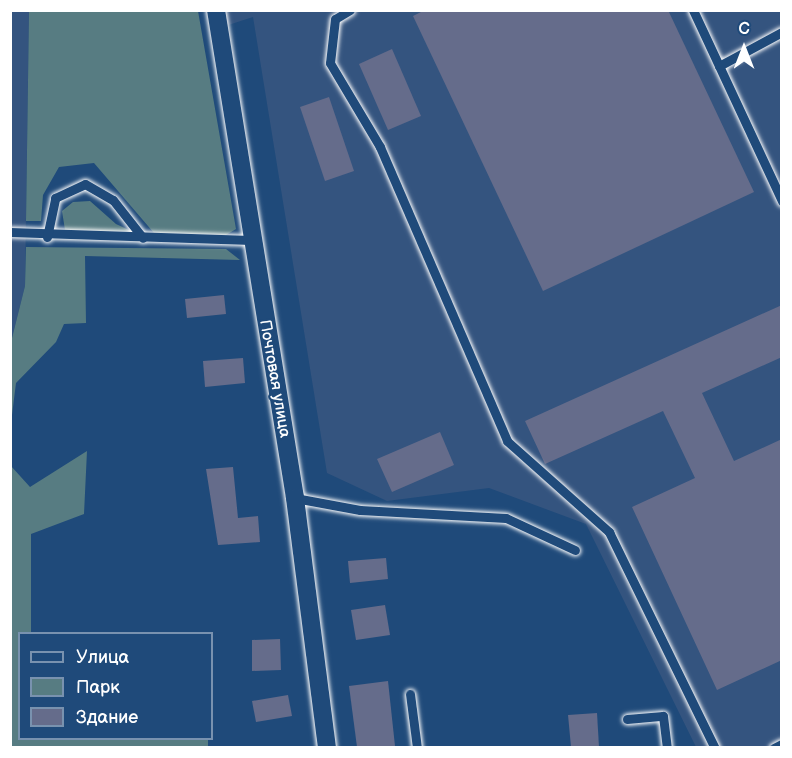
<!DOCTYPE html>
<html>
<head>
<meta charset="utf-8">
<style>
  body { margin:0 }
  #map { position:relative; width:792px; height:758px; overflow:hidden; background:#1f4a7a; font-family:"Balsamiq Sans",sans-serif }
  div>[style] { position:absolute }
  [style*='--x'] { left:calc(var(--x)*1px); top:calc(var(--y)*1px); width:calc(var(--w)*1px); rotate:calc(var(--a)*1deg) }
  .built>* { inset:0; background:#34547f }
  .green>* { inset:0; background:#577c82 }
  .building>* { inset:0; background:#656c8b }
  .roads { filter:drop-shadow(0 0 2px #fff) drop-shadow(0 0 2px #fff) }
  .lane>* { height:9px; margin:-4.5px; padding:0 4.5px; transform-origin:4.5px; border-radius:4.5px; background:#1f4a7a }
  .street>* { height:18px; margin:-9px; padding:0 9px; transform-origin:9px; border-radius:9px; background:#1f4a7a }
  span { translate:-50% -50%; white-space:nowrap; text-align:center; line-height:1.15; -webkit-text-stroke:4.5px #1f4a7a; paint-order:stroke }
  .street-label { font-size:16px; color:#fff }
  .frame { position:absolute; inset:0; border:12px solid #fff; pointer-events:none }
  .legend { position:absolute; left:18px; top:632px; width:195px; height:108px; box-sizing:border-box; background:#1f4a7a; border:2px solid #7992af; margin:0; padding:8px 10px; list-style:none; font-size:18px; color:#fff }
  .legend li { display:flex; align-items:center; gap:12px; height:30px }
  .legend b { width:30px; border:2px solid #7992af }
  .north { position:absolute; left:714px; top:18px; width:60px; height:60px; -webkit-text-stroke:4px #1f4a7a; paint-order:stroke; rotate:0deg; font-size:16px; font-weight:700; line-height:24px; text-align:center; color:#fff }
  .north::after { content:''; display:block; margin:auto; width:21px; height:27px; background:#fff; clip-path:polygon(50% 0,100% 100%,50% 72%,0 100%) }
</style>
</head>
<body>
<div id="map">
  <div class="built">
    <div style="clip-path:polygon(11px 11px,29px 11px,25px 286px,11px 342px)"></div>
    <div style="clip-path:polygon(216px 11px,781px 11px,781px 747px,696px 747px,586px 524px,489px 488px,387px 501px,327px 473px,253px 17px,219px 28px)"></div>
  </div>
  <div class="green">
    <div style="clip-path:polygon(29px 11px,198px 11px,236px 229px,226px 235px,154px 233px,94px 163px,59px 167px,43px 195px,41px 221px,26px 221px)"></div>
    <div style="clip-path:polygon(90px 201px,116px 224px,133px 232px,65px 230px,62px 211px,73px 202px)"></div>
    <div style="clip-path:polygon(26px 247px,226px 249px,240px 260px,85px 256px,86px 323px,64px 324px,56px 342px,16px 383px,11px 423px,11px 342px,25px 286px)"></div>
    <div style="clip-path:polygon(87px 451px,84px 514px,31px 534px,31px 633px,20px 634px,20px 738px,208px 738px,208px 747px,11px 747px,11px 466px,30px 487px)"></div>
  </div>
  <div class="building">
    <div style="clip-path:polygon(425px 10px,668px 10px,754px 192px,543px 291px,413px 16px)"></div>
    <div style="clip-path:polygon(392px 49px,421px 116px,388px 130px,359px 64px)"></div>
    <div style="clip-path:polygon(329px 97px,354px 171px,325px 181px,300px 107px)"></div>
    <div style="clip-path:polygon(224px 295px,226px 314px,187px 318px,185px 299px)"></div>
    <div style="clip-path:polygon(782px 305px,782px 357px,702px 393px,734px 461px,782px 439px,782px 660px,717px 690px,632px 507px,695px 478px,663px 411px,545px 464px,525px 421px)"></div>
    <div style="clip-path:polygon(243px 358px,245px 383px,205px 387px,203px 361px)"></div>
    <div style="clip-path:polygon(440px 432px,454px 465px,392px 492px,377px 459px)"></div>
    <div style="clip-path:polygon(233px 467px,238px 518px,258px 516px,260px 542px,218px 545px,206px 469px)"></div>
    <div style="clip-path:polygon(386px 558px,388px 579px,350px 583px,348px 561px)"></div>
    <div style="clip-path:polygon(385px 605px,390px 635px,356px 640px,351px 610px)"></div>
    <div style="clip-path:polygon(280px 639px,281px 670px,252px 671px,252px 640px)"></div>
    <div style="clip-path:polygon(388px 681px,395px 746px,357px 747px,349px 686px)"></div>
    <div style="clip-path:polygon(288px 695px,292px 716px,256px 722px,252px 701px)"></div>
    <div style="clip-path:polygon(597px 713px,599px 747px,571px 747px,568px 715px)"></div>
  </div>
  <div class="roads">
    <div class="lane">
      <div style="--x:350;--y:10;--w:17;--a:149"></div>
      <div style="--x:335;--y:19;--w:44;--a:96.5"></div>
      <div style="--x:330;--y:63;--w:98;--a:59.2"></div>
      <div style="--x:380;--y:147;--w:320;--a:66.6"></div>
      <div style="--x:507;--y:441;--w:137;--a:41.7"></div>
      <div style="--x:609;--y:532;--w:241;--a:63.9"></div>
      <div style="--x:693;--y:10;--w:211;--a:65"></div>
      <div style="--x:719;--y:66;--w:72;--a:-28.4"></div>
      <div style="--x:10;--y:232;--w:241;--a:1.9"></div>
      <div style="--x:47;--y:237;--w:40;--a:-78"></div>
      <div style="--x:55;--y:198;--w:33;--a:-25"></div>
      <div style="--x:85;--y:184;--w:32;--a:30"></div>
      <div style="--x:113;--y:200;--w:48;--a:51.7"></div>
      <div style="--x:295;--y:498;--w:66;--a:10.5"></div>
      <div style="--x:360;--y:510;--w:146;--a:3.1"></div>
      <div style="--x:506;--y:518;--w:76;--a:24.9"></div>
      <div style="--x:410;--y:694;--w:54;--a:82.6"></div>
      <div style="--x:627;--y:719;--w:36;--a:-5"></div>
      <div style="--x:663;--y:716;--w:32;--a:83"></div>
      <div style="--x:774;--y:748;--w:9;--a:-27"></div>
    </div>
    <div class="street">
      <div style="--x:216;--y:10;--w:494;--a:80.8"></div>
      <div style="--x:295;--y:498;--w:252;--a:82.7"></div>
    </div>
  </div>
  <div class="street-label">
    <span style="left:274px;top:379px;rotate:80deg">Почтовая улица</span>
  </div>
  <div class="frame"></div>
  <ul class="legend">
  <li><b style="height:8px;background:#1f4a7a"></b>Улица</li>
  <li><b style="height:16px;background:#577c82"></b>Парк</li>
  <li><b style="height:16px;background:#656c8b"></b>Здание</li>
  </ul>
  <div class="north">С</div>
</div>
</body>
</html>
